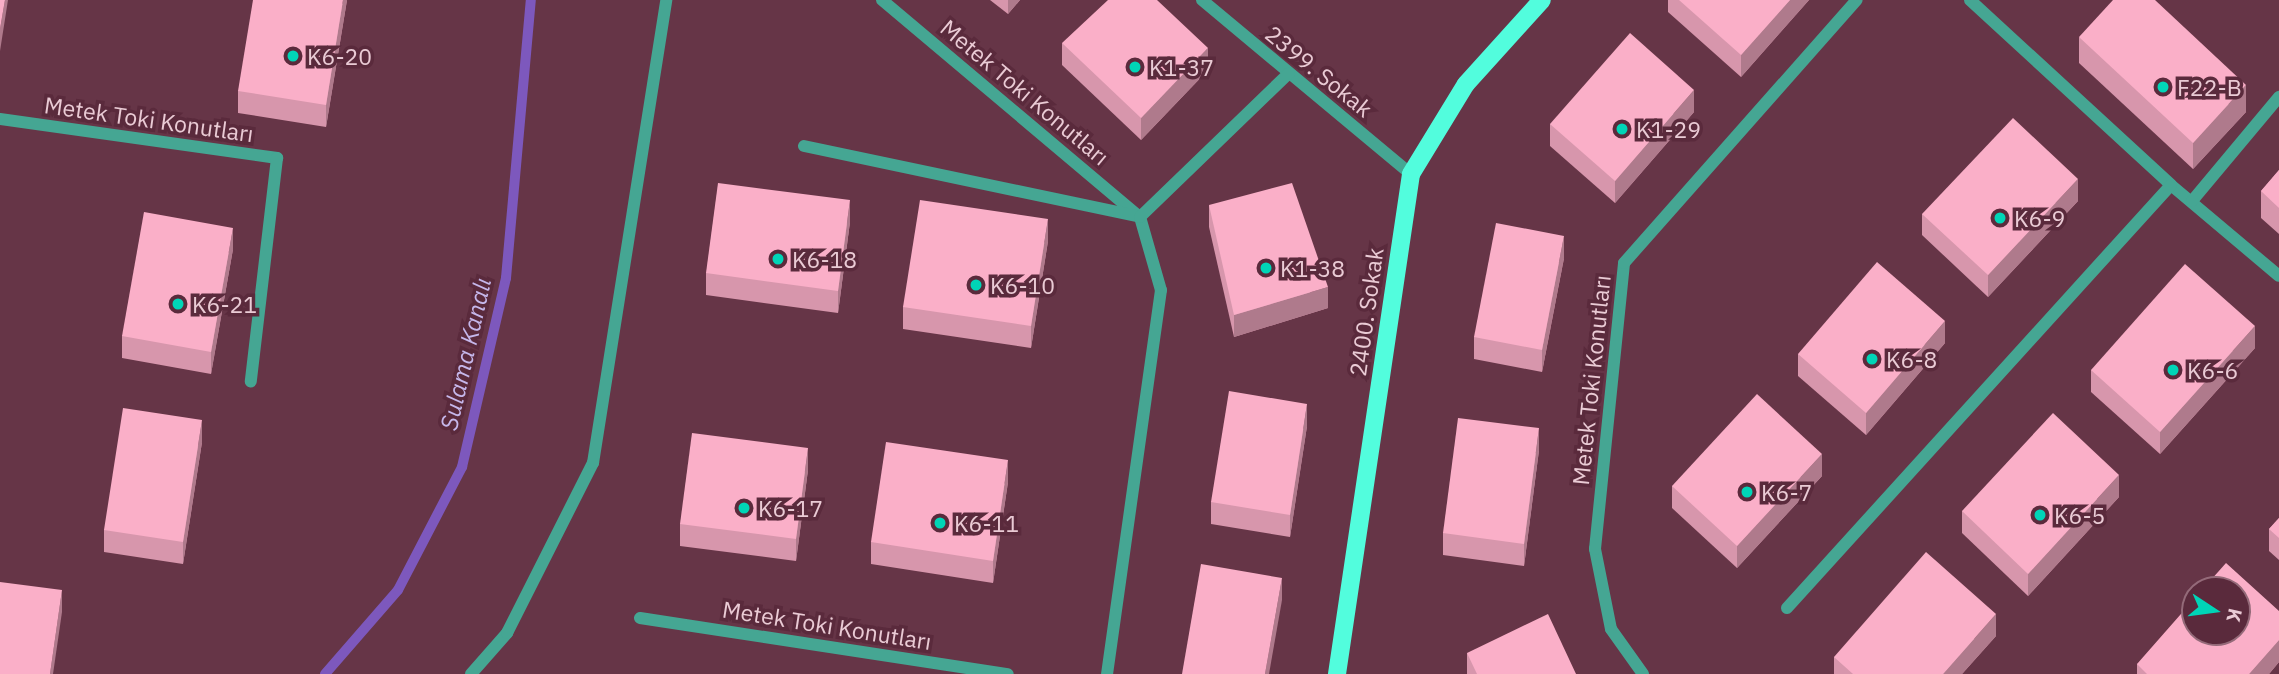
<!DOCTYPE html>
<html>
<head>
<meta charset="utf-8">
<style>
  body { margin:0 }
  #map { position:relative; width:2279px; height:674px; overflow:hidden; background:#663547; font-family:"IBM Plex Sans",sans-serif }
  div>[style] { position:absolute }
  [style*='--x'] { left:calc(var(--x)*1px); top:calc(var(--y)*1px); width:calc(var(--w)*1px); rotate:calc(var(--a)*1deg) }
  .stream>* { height:10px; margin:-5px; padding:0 5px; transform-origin:5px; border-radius:5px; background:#7d58bd }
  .minor>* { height:12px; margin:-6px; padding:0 6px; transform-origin:6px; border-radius:6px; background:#45a693 }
  .major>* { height:18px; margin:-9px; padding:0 9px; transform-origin:9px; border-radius:9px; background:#52fddd }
  .wall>* { inset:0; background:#d796ac }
  .shaded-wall>* { inset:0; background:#af7a8c }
  .building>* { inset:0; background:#faafc8 }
  .dots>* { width:19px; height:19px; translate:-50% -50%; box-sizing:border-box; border:4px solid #5a2a3c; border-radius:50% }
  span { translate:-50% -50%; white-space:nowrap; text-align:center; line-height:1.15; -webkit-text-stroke:7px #5a2a3c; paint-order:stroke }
  .poi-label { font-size:23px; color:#eacbd5 }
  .left { translate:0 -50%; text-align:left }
  .street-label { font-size:23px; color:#eacbd5 }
  .water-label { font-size:24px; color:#c6b7eb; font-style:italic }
  .north { position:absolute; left:2181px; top:576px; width:70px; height:70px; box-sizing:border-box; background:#5a2a3c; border:2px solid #946a79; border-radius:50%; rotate:103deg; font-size:19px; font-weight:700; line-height:28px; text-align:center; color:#eacbd5 }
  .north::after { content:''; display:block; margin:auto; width:24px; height:32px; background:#00d5b7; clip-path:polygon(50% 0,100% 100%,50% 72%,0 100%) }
</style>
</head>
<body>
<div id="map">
  <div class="stream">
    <div style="--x:325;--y:674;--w:111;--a:-49"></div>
    <div style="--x:398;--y:590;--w:139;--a:-62.5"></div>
    <div style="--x:462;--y:467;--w:194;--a:-76.9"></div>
    <div style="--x:506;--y:278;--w:279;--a:-84.9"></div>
  </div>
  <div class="minor">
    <div style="--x:882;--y:0;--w:337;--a:40.1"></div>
    <div style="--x:1140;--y:217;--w:76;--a:74"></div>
    <div style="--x:1161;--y:290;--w:388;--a:98"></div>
    <div style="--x:1202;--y:0;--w:272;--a:39.8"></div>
    <div style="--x:1970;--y:0;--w:273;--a:42.6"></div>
    <div style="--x:2171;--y:185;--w:141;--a:40.1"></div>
    <div style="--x:0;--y:119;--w:280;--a:8"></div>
    <div style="--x:277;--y:158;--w:225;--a:96.7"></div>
    <div style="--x:804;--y:146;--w:343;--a:11.9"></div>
    <div style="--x:1140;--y:217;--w:207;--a:-44"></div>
    <div style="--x:2192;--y:201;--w:136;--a:-50.1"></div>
    <div style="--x:1787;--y:608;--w:571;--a:-47.77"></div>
    <div style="--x:640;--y:618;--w:372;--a:8.7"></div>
    <div style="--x:471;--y:674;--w:55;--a:-48.7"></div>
    <div style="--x:507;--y:633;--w:191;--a:-63.2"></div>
    <div style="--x:593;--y:463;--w:469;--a:-81"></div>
    <div style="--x:1643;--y:674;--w:55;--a:-125.4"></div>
    <div style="--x:1611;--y:629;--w:82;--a:-101.3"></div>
    <div style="--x:1595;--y:549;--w:287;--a:-84.2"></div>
    <div style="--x:1624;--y:263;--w:351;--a:-48.5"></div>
  </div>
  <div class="major">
    <div style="--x:1337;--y:674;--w:505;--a:-81.58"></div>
    <div style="--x:1411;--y:174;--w:105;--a:-58.6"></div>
    <div style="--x:1466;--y:84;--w:113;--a:-47.9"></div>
  </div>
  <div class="wall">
    <div style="clip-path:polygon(347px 0,326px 127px,238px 113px,238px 91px)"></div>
    <div style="clip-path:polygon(990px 0,1020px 0,1008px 14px)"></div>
    <div style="clip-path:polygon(1668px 0,1809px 0,1741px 77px,1668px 12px)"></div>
    <div style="clip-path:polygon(2079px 37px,2246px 112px,2193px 169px,2079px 63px)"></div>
    <div style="clip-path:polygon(1062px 43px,1208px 70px,1141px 140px,1062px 65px)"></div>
    <div style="clip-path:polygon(1694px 112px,1615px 203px,1550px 146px,1550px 124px)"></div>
    <div style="clip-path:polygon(2279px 170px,2279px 234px,2261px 218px,2261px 191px)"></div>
    <div style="clip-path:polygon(2078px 201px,1988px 297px,1922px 235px,1922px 214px)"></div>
    <div style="clip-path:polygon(1209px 205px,1328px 308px,1234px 337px,1209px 227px)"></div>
    <div style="clip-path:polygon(850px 222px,838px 313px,706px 295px,706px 273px)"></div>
    <div style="clip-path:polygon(1048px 241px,1031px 348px,903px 329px,903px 307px)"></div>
    <div style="clip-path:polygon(233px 249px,211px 374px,122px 358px,122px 336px)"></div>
    <div style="clip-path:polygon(1564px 258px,1542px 372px,1474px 359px,1474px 337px)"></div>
    <div style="clip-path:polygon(1945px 343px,1866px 435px,1798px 376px,1798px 354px)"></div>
    <div style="clip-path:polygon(2255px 348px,2160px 454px,2091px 392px,2091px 370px)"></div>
    <div style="clip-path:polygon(1307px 426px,1290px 537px,1211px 524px,1211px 502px)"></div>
    <div style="clip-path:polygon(202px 442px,183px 564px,104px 552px,104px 530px)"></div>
    <div style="clip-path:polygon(1539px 450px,1524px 566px,1443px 555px,1443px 533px)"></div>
    <div style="clip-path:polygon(808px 470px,796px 561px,680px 546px,680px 524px)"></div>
    <div style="clip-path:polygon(1822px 476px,1737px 568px,1672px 508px,1672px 486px)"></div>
    <div style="clip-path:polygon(1008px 482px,993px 583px,871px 564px,871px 542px)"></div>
    <div style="clip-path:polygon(2119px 497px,2028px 596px,1962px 533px,1962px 511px)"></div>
    <div style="clip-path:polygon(2279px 518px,2279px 560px,2269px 551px,2269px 529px)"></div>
    <div style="clip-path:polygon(2279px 611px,2279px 662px,2269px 674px,2137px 674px,2137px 664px)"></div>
    <div style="clip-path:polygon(1996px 636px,1962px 674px,1834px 674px,1834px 657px)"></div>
    <div style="clip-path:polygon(1467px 653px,1576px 674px,1467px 674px)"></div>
  </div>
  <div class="shaded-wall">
    <div style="clip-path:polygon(5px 0,8px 0,0 51px,0 29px)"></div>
    <div style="clip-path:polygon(343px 0,347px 0,326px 127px,326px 105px)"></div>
    <div style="clip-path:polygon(1008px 0,1020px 0,1008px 14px)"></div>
    <div style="clip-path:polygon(1790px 0,1809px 0,1741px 77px,1741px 55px)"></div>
    <div style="clip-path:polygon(1208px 48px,1208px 70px,1141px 140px,1141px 118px)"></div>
    <div style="clip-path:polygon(2246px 85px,2246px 112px,2193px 169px,2193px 143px)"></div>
    <div style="clip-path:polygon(1694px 90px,1694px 112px,1615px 203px,1615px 181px)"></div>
    <div style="clip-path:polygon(2078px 179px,2078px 201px,1988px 297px,1988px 275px)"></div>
    <div style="clip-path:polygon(850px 200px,850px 222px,838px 313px,838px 291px)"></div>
    <div style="clip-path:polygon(1048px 219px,1048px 241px,1031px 348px,1031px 326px)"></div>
    <div style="clip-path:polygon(233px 228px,233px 249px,211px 374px,211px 352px)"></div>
    <div style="clip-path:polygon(1564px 236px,1564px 258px,1542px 372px,1542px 350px)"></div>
    <div style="clip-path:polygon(1328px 287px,1328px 308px,1234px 337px,1234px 315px)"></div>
    <div style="clip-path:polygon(1945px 321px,1945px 343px,1866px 435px,1866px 413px)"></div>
    <div style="clip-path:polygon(2255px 326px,2255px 348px,2160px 454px,2160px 432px)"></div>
    <div style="clip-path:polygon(1307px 404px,1307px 426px,1290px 537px,1290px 515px)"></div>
    <div style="clip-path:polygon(202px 420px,202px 442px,183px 564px,183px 542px)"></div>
    <div style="clip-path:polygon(1539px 428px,1539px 450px,1524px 566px,1524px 544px)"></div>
    <div style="clip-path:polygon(808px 448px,808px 470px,796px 561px,796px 539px)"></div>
    <div style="clip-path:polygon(1822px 454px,1822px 476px,1737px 568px,1737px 546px)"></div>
    <div style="clip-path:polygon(1008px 460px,1008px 482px,993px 583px,993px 561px)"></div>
    <div style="clip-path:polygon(2119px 475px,2119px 497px,2028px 596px,2028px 574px)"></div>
    <div style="clip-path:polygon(1282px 578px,1282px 600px,1269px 674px,1265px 674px)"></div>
    <div style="clip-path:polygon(62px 590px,62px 612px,53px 674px,50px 674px)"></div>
    <div style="clip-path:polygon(1996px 614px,1996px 636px,1962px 674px,1943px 674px)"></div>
    <div style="clip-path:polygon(2279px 640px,2279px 662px,2269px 674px,2249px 674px)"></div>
  </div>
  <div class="building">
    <div style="clip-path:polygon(0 0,5px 0,0 29px)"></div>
    <div style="clip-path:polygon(253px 0,343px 0,326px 105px,238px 91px)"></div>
    <div style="clip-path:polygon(1108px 0,1157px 0,1208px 48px,1141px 118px,1062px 43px)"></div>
    <div style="clip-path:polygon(1679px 0,1790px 0,1741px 55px)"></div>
    <div style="clip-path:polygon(2113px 0,2155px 0,2246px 85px,2193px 143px,2079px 37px)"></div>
    <div style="clip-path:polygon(1630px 33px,1694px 90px,1615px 181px,1550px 124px)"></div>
    <div style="clip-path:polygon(2013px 118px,2078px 179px,1988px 275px,1922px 214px)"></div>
    <div style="clip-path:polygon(2279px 170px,2279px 208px,2261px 191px)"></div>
    <div style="clip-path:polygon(718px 183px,850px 200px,838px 291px,706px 273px)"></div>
    <div style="clip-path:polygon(1292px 183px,1328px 287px,1234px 315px,1209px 205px)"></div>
    <div style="clip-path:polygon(920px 200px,1048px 219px,1031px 326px,903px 307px)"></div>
    <div style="clip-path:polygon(144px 212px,233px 228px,211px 352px,122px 336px)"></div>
    <div style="clip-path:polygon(1496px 223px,1564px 236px,1542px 350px,1474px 337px)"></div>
    <div style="clip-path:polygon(1877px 262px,1945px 321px,1866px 413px,1798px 354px)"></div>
    <div style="clip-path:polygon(2185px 264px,2255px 326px,2160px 432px,2091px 370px)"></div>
    <div style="clip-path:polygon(1229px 391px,1307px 404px,1290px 515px,1211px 502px)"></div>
    <div style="clip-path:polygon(1757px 394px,1822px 454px,1737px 546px,1672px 486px)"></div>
    <div style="clip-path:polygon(123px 408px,202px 420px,183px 542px,104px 530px)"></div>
    <div style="clip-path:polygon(2053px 413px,2119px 475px,2028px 574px,1962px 511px)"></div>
    <div style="clip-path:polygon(1458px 418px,1539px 428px,1524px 544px,1443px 533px)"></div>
    <div style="clip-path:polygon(692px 433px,808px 448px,796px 539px,680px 524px)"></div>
    <div style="clip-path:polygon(886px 442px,1008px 460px,993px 561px,871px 542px)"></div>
    <div style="clip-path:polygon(2279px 518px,2279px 538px,2269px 529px)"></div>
    <div style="clip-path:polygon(1926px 552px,1996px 614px,1943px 674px,1853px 674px,1834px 657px)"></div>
    <div style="clip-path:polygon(2226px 563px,2279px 611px,2279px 640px,2249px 674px,2147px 674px,2137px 664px,2195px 598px,2195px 632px,2237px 632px,2237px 590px,2202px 590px)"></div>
    <div style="clip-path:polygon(1201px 564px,1282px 578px,1265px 674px,1182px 674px)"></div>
    <div style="clip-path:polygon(0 582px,62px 590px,50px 674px,0 674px)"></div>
    <div style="clip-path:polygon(1548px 614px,1576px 674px,1477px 674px,1467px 653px)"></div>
  </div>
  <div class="dots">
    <div style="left:293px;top:56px;background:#00d5b7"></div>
    <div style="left:1135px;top:67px;background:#00d5b7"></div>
    <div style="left:2163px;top:87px;background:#00d5b7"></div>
    <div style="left:1622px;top:129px;background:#00d5b7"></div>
    <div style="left:2000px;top:218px;background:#00d5b7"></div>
    <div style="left:778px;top:259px;background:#00d5b7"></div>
    <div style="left:1266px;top:268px;background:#00d5b7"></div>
    <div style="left:976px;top:285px;background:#00d5b7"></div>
    <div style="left:178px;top:304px;background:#00d5b7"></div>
    <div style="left:1872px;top:359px;background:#00d5b7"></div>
    <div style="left:2173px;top:370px;background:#00d5b7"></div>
    <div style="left:1747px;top:492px;background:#00d5b7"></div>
    <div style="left:744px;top:508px;background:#00d5b7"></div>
    <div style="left:2040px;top:515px;background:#00d5b7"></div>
    <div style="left:940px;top:523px;background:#00d5b7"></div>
  </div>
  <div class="poi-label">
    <span class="left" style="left:307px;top:56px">K6-20</span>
    <span class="left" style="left:1149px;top:67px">K1-37</span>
    <span class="left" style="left:2177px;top:87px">F22-B</span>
    <span class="left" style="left:1636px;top:129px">K1-29</span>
    <span class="left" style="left:2014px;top:218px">K6-9</span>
    <span class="left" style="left:792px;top:259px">K6-18</span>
    <span class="left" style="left:1280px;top:268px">K1-38</span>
    <span class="left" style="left:990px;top:285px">K6-10</span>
    <span class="left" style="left:192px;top:304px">K6-21</span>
    <span class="left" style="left:1886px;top:359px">K6-8</span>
    <span class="left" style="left:2187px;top:370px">K6-6</span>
    <span class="left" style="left:1761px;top:492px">K6-7</span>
    <span class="left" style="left:758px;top:508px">K6-17</span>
    <span class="left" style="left:2054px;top:515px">K6-5</span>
    <span class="left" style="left:954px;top:523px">K6-11</span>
  </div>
  <div class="street-label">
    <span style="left:1319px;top:71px;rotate:39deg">2399. Sokak</span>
    <span style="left:1025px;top:92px;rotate:40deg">Metek Toki Konutları</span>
    <span style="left:149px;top:119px;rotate:8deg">Metek Toki Konutları</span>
    <span style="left:1366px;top:312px;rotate:-82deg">2400. Sokak</span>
    <span style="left:1591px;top:380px;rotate:-84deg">Metek Toki Konutları</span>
    <span style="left:827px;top:625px;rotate:9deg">Metek Toki Konutları</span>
  </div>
  <div class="water-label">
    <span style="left:466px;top:354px;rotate:-77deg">Sulama Kanalı</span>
  </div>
  <div class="north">K</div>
</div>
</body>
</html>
